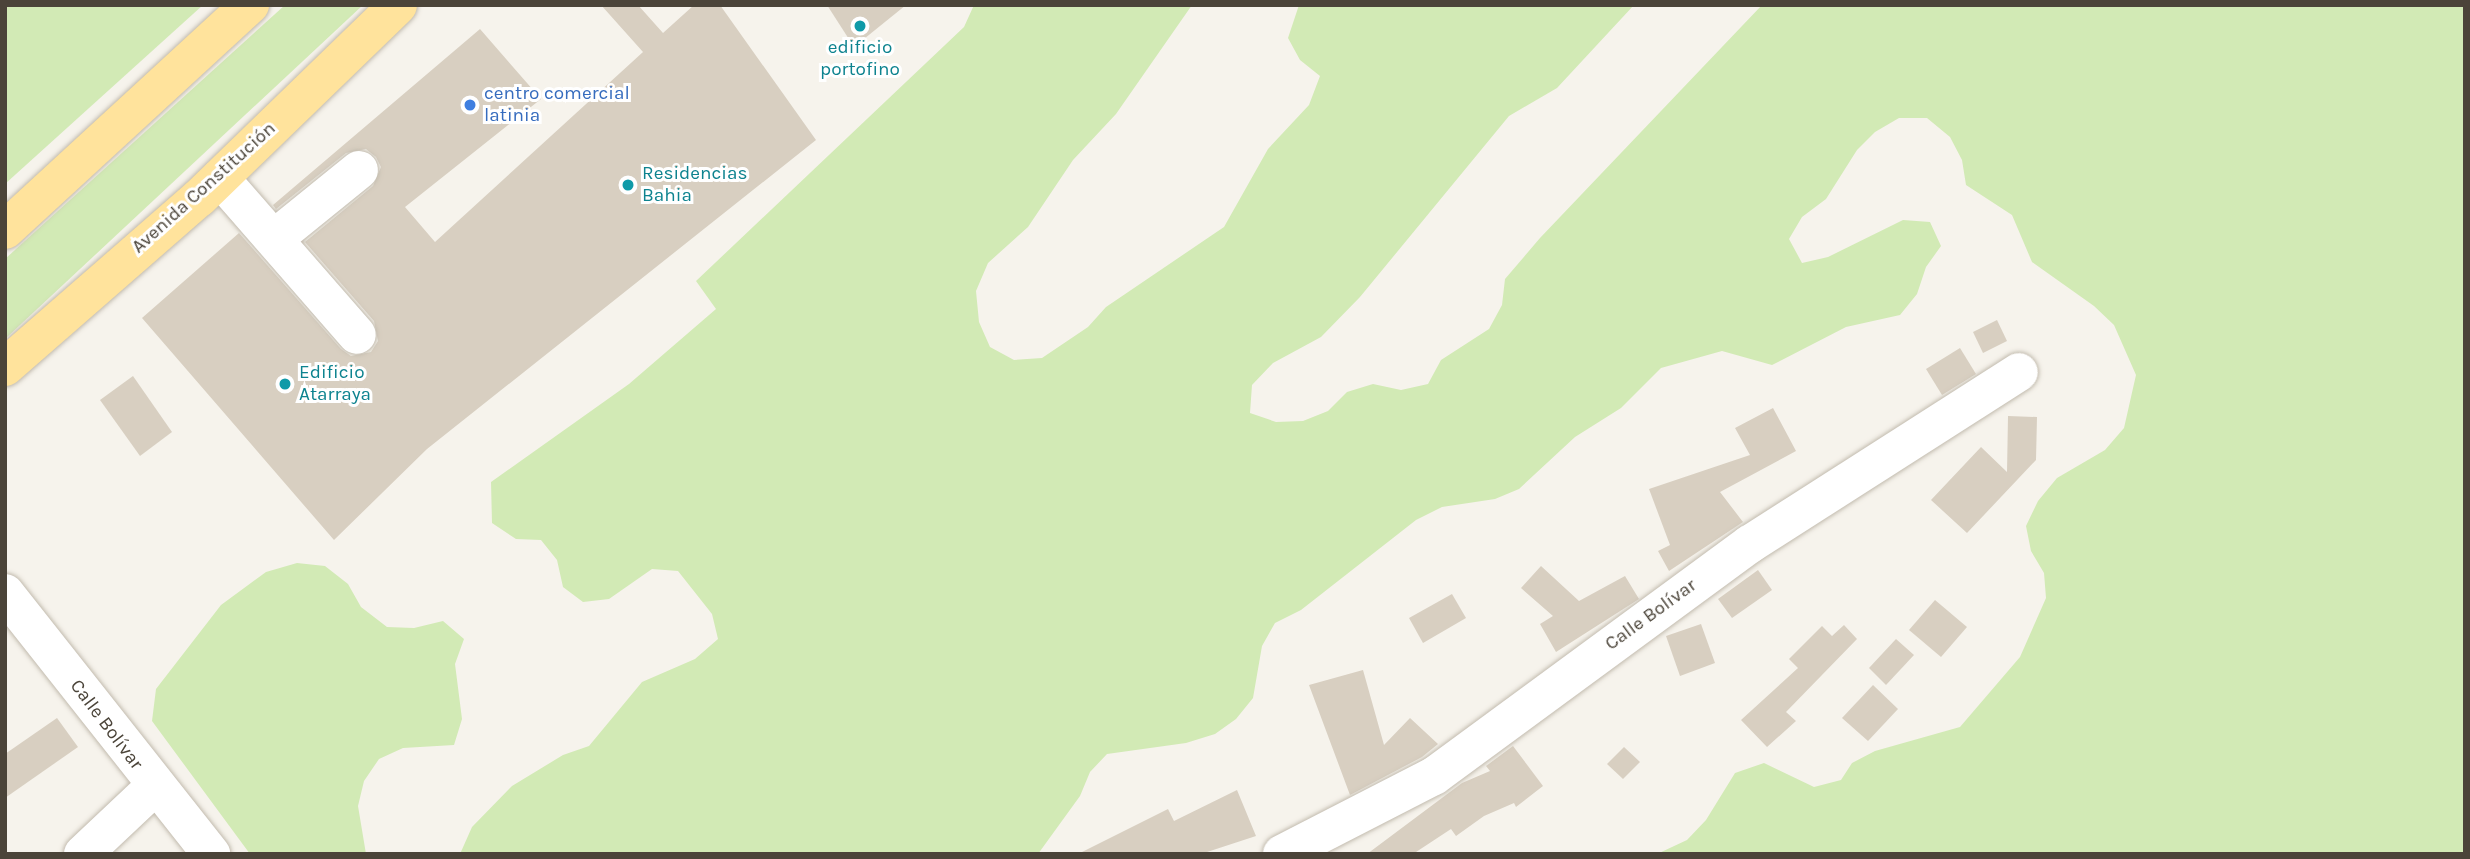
<!DOCTYPE html>
<html>
<head>
<meta charset="utf-8">
<style>
  body { margin:0 }
  #map { position:relative; width:2470px; height:859px; overflow:hidden; background:#f6f3ec; font-family:Karla,sans-serif }
  div>[style] { position:absolute }
  [style*='--x'] { left:calc(var(--x)*1px); top:calc(var(--y)*1px); width:calc(var(--w)*1px); rotate:calc(var(--a)*1deg) }
  .green>* { inset:0; background:#d2eab5 }
  .building>* { inset:0; background:#d8cfc1 }
  .roads { filter:drop-shadow(0 0 2px #c2bbae) drop-shadow(0 0 2px #c2bbae) }
  .minor>* { height:38px; margin:-19px; padding:0 19px; transform-origin:19px; border-radius:19px; background:#fff }
  .major>* { height:38px; margin:-19px; padding:0 19px; transform-origin:19px; border-radius:19px; background:#ffe39c }
  .dots>* { width:19px; height:19px; translate:-50% -50%; box-sizing:border-box; border:4px solid #fff; border-radius:50% }
  span { translate:-50% -50%; white-space:nowrap; text-align:center; line-height:1.15; -webkit-text-stroke:6px #fff; paint-order:stroke }
  .culture-label { font-size:19px; color:#0d838f }
  .left { translate:0 -50%; text-align:left }
  .shop-label { font-size:19px; color:#366cbe }
  .street-label { font-size:19px; color:#4b4439 }
  .frame { position:absolute; inset:0; border:7px solid #4b4439; pointer-events:none }
</style>
</head>
<body>
<div id="map">
  <div class="green">
    <div style="clip-path:polygon(5px 5px,203px 5px,5px 184px)"></div>
    <div style="clip-path:polygon(285px 5px,363px 5px,5px 339px,5px 259px)"></div>
    <div style="clip-path:polygon(974px 5px,1192px 5px,1116px 114px,1073px 160px,1028px 227px,988px 263px,976px 291px,979px 322px,990px 347px,1014px 360px,1042px 358px,1088px 327px,1106px 307px,1224px 227px,1268px 149px,1309px 105px,1320px 76px,1300px 60px,1288px 38px,1299px 5px,1634px 5px,1557px 88px,1509px 116px,1360px 297px,1321px 337px,1273px 363px,1252px 385px,1250px 413px,1276px 422px,1303px 421px,1328px 411px,1347px 392px,1373px 384px,1401px 390px,1428px 384px,1441px 360px,1489px 329px,1502px 305px,1505px 279px,1540px 238px,1762px 5px,2465px 5px,2465px 854px,1657px 854px,1687px 840px,1706px 820px,1735px 773px,1764px 763px,1814px 787px,1841px 780px,1852px 763px,1875px 751px,1960px 727px,2020px 657px,2046px 598px,2044px 573px,2031px 551px,2026px 526px,2038px 501px,2057px 478px,2105px 450px,2124px 428px,2136px 375px,2114px 325px,2094px 306px,2032px 262px,2012px 215px,1966px 185px,1962px 160px,1950px 137px,1927px 118px,1899px 118px,1875px 132px,1857px 150px,1826px 199px,1802px 217px,1789px 239px,1802px 263px,1828px 257px,1903px 220px,1930px 222px,1941px 246px,1926px 267px,1917px 294px,1900px 315px,1846px 327px,1772px 365px,1722px 351px,1661px 368px,1621px 408px,1575px 437px,1519px 489px,1495px 499px,1442px 507px,1416px 520px,1301px 610px,1275px 623px,1262px 646px,1253px 698px,1236px 719px,1215px 734px,1186px 743px,1107px 754px,1090px 772px,1080px 796px,1038px 854px,460px 854px,472px 827px,512px 786px,563px 755px,589px 746px,642px 682px,695px 659px,718px 639px,712px 614px,678px 571px,652px 569px,609px 599px,583px 602px,563px 587px,557px 560px,541px 540px,516px 539px,492px 523px,491px 482px,629px 384px,716px 309px,696px 281px,964px 27px)"></div>
    <div style="clip-path:polygon(297px 563px,325px 566px,348px 584px,361px 607px,387px 627px,414px 628px,443px 621px,464px 639px,455px 664px,462px 719px,454px 745px,403px 748px,379px 759px,364px 781px,358px 806px,366px 854px,250px 854px,152px 721px,156px 689px,221px 605px,266px 572px)"></div>
  </div>
  <div class="building">
    <div style="clip-path:polygon(601px 5px,638px 5px,663px 33px,694px 5px,720px 5px,816px 140px,427px 449px,334px 540px,142px 318px,239px 233px,341px 349px,351px 356px,371px 352px,378px 341px,374px 321px,305px 242px,373px 186px,381px 167px,376px 157px,366px 149px,346px 153px,276px 209px,273px 205px,480px 29px,541px 99px,405px 207px,435px 242px,643px 52px)"></div>
    <div style="clip-path:polygon(827px 5px,906px 5px,854px 47px)"></div>
    <div style="clip-path:polygon(1997px 320px,2007px 341px,1983px 353px,1973px 332px)"></div>
    <div style="clip-path:polygon(1960px 348px,1976px 374px,1942px 395px,1926px 369px)"></div>
    <div style="clip-path:polygon(133px 376px,172px 432px,140px 456px,100px 400px)"></div>
    <div style="clip-path:polygon(1773px 408px,1796px 451px,1720px 492px,1743px 522px,1669px 571px,1658px 551px,1670px 545px,1649px 489px,1750px 455px,1735px 428px)"></div>
    <div style="clip-path:polygon(2008px 416px,2037px 417px,2036px 460px,1967px 533px,1931px 500px,1981px 447px,2007px 472px)"></div>
    <div style="clip-path:polygon(1541px 566px,1579px 601px,1625px 576px,1639px 599px,1556px 652px,1540px 624px,1553px 616px,1521px 588px)"></div>
    <div style="clip-path:polygon(1758px 570px,1772px 590px,1732px 618px,1718px 599px)"></div>
    <div style="clip-path:polygon(1452px 594px,1466px 618px,1423px 643px,1409px 618px)"></div>
    <div style="clip-path:polygon(1935px 600px,1967px 627px,1941px 657px,1909px 630px)"></div>
    <div style="clip-path:polygon(1701px 624px,1715px 663px,1680px 676px,1666px 636px)"></div>
    <div style="clip-path:polygon(1844px 625px,1857px 639px,1786px 712px,1796px 721px,1767px 747px,1741px 720px,1798px 668px,1789px 659px,1822px 626px,1832px 636px)"></div>
    <div style="clip-path:polygon(1896px 639px,1914px 655px,1886px 685px,1869px 668px)"></div>
    <div style="clip-path:polygon(1363px 670px,1384px 745px,1410px 718px,1438px 744px,1422px 757px,1350px 795px,1309px 685px)"></div>
    <div style="clip-path:polygon(1873px 685px,1898px 709px,1868px 741px,1842px 718px)"></div>
    <div style="clip-path:polygon(57px 718px,78px 747px,5px 798px,5px 754px)"></div>
    <div style="clip-path:polygon(1513px 746px,1543px 786px,1516px 807px,1514px 803px,1484px 816px,1456px 836px,1451px 829px,1413px 854px,1367px 854px,1462px 783px,1490px 771px,1486px 766px)"></div>
    <div style="clip-path:polygon(1624px 747px,1640px 762px,1623px 779px,1607px 764px)"></div>
    <div style="clip-path:polygon(1237px 790px,1256px 836px,1201px 854px,1078px 854px,1168px 809px,1174px 821px)"></div>
  </div>
  <div class="roads">
    <div class="minor">
      <div style="--x:220;--y:178;--w:208;--a:48.9"></div>
      <div style="--x:275;--y:238;--w:108;--a:-39"></div>
      <div style="--x:5;--y:593;--w:333;--a:51.7"></div>
      <div style="--x:83;--y:854;--w:98;--a:-43.3"></div>
      <div style="--x:1282;--y:854;--w:171;--a:-27.2"></div>
      <div style="--x:1434;--y:776;--w:392;--a:-36.3"></div>
      <div style="--x:1750;--y:544;--w:319;--a:-32.6"></div>
    </div>
    <div class="major">
      <div style="--x:5;--y:230;--w:333;--a:-42.6"></div>
      <div style="--x:5;--y:367;--w:257;--a:-41.1"></div>
      <div style="--x:199;--y:198;--w:277;--a:-44.1"></div>
    </div>
  </div>
  <div class="dots">
    <div style="left:860px;top:26px;background:#0f9aa8"></div>
    <div style="left:470px;top:105px;background:#3f7fe0"></div>
    <div style="left:628px;top:185px;background:#0f9aa8"></div>
    <div style="left:285px;top:384px;background:#0f9aa8"></div>
  </div>
  <div class="culture-label">
    <span style="left:860px;top:59px">edificio<br>portofino</span>
    <span class="left" style="left:642px;top:185px">Residencias<br>Bahia</span>
    <span class="left" style="left:299px;top:384px">Edificio<br>Atarraya</span>
  </div>
  <div class="shop-label">
    <span class="left" style="left:484px;top:105px">centro comercial<br>latinia</span>
  </div>
  <div class="street-label">
    <span style="left:204px;top:188px;rotate:-42deg">Avenida Constitución</span>
    <span style="left:1651px;top:615px;rotate:-36deg">Calle Bolívar</span>
    <span style="left:106px;top:725px;rotate:53deg">Calle Bolívar</span>
  </div>
  <div class="frame"></div>
</div>
</body>
</html>
